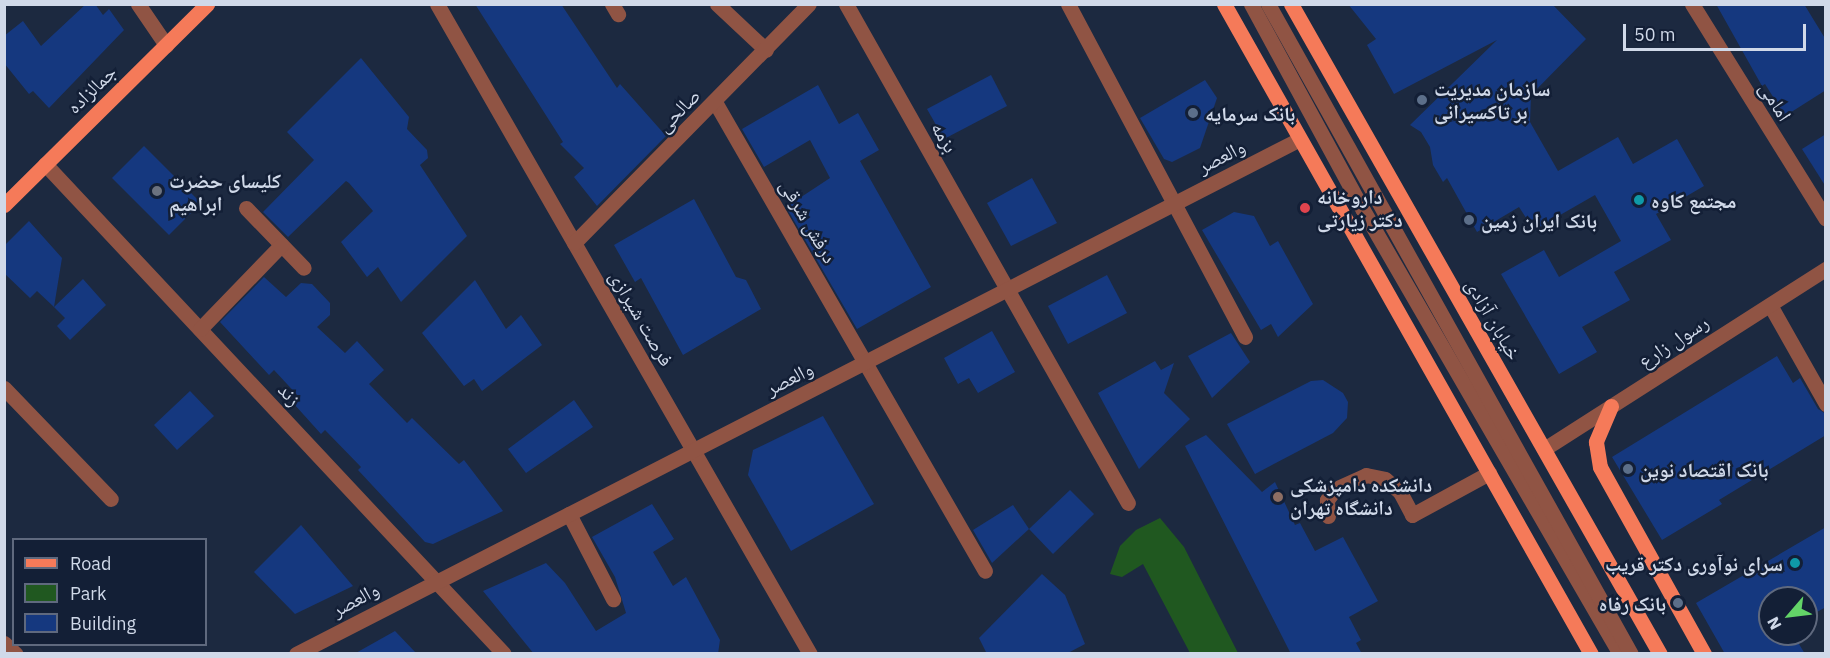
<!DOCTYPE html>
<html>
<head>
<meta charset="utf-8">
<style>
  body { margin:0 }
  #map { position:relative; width:1830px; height:658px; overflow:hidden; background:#1c2940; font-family:"IBM Plex Sans","Noto Naskh Arabic",sans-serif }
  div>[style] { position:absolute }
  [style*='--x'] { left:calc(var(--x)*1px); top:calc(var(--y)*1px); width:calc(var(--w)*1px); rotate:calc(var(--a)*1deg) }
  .green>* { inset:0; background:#205820 }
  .building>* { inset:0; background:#15387f }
  .minor>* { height:15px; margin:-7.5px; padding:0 7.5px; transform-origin:7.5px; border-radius:7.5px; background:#905444 }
  .major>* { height:15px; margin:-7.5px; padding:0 7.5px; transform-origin:7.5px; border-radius:7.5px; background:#f57a59 }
  .dots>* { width:16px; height:16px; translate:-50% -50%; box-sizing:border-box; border:3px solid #131f36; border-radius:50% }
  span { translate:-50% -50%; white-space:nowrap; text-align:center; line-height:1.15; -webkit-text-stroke:5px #131f36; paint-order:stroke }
  .street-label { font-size:20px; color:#d0d9e9 }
  .poi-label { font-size:20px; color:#d0d9e9; font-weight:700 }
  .left { translate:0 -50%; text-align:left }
  .right { translate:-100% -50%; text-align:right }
  .frame { position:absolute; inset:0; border:6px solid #d0d9e9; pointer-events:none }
  .legend { position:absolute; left:12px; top:538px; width:195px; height:108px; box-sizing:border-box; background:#131f36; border:2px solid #5f697e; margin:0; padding:8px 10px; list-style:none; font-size:18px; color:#d0d9e9 }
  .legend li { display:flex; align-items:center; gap:12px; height:30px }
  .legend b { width:30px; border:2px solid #5f697e }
  .north { position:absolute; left:1758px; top:586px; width:60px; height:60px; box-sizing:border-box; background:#131f36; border:2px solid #5f697e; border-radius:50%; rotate:242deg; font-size:16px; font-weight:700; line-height:24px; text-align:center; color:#d0d9e9 }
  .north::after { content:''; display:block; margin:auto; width:21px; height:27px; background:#63d468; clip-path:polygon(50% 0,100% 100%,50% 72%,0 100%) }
  .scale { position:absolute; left:1623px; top:24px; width:183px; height:27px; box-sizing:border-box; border:3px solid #d0d9e9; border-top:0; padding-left:8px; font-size:18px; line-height:21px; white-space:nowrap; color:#d0d9e9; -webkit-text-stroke:4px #131f36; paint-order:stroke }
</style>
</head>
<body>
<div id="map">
  <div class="green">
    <div style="clip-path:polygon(1160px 518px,1184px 547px,1238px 653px,1190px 653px,1143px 564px,1122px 577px,1110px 574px,1120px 546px,1136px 530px)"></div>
  </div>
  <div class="building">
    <div style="clip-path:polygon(86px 4px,95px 4px,103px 15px,109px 9px,124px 30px,49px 108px,33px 91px,29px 94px,4px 63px,4px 36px,23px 21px,41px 46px)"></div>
    <div style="clip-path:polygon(475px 4px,561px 4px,617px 88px,620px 84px,666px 136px,597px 206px,574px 177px,584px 168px,560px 144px,563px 142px)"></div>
    <div style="clip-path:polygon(1348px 4px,1552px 4px,1586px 39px,1531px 95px,1530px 122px,1558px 171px,1618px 137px,1633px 164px,1677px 139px,1704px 186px,1656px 214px,1671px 240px,1614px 272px,1630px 300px,1582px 327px,1597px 352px,1559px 374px,1501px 274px,1544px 250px,1559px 277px,1621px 241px,1595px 195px,1534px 230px,1519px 207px,1477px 232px,1447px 178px,1443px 182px,1433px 165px,1430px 147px,1421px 132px,1410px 125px,1497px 40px,1394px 94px,1367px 45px,1376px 39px)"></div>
    <div style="clip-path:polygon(1716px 4px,1804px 4px,1826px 40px,1826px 90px,1785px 116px,1765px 84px,1762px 86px)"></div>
    <div style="clip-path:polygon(361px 58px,409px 117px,407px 129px,427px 150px,428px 158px,420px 165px,467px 236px,401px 302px,378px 267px,367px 277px,341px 242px,373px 211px,349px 183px,346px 181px,288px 237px,263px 212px,314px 160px,287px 132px)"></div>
    <div style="clip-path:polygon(991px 75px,1007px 106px,944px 139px,927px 109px)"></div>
    <div style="clip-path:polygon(1205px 80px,1217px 98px,1200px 148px,1172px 162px,1164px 159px,1140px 118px)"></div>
    <div style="clip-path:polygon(818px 85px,839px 124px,858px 113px,879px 150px,860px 161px,931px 287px,857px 329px,786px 207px,830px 178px,810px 140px,764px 167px,742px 129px)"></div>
    <div style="clip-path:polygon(1826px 134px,1826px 187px,1802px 149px)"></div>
    <div style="clip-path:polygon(144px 146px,201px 203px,169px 235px,112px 178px)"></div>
    <div style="clip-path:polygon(1032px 178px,1057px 223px,1011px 246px,987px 203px)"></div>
    <div style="clip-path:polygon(694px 199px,736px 277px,746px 280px,761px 309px,683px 355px,641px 278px,635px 282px,614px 245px)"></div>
    <div style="clip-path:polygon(1234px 212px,1254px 216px,1270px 246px,1278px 241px,1313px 304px,1278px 337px,1271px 324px,1261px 330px,1202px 230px)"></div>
    <div style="clip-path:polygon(29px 221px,62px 258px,54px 307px,37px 291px,30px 298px,4px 273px,4px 246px)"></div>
    <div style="clip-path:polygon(1107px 275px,1127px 313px,1068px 344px,1048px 306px)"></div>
    <div style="clip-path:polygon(264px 277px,286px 297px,301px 283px,312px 284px,330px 303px,330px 315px,317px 327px,345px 353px,357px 341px,384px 370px,369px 384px,407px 423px,412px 418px,459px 464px,464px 460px,503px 511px,433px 544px,425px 542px,358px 470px,361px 467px,325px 430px,321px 434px,294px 404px,300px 398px,274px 370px,269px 375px,220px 322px)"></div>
    <div style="clip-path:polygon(83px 279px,106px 305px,70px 340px,57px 326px,65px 318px,54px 307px)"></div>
    <div style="clip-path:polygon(475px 280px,506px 329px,521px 315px,542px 345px,482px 391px,474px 379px,464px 386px,422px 333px)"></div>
    <div style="clip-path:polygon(992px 331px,1015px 372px,978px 393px,969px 378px,958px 384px,944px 358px)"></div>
    <div style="clip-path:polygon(1231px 333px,1250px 362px,1212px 398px,1188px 356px)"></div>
    <div style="clip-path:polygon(1777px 356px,1793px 383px,1800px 378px,1818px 409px,1826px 414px,1826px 435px,1719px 500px,1722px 504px,1662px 540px,1612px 457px)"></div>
    <div style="clip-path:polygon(1155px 361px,1161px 370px,1174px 363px,1164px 393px,1190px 419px,1139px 469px,1098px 393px)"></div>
    <div style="clip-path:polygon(1323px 380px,1343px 393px,1348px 402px,1347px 418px,1333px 433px,1255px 474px,1227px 424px,1311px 381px)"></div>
    <div style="clip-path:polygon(190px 391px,214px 416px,177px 450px,154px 425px)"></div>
    <div style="clip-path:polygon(574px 400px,593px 427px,526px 473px,508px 449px)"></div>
    <div style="clip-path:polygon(823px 416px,874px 504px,791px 551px,748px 475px,753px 450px)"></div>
    <div style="clip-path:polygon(1206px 435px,1262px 492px,1275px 482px,1295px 525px,1300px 523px,1315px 551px,1343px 537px,1378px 601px,1349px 617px,1361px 640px,1356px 643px,1362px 654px,1291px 654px,1185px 446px)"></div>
    <div style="clip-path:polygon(1070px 490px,1094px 514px,1053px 554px,1029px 529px)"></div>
    <div style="clip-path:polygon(652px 504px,674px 539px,653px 552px,673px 586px,686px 577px,720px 640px,718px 654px,534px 654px,483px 591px,546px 563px,565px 583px,596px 631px,626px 613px,615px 577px,592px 537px)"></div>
    <div style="clip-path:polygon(1013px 505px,1029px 529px,992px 563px,973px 530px)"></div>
    <div style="clip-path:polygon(301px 525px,353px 586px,295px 614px,254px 572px)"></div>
    <div style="clip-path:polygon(1826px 527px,1826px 607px,1806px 618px,1806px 598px,1770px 598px,1770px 634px,1793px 634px,1805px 654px,1725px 654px,1696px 603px)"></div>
    <div style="clip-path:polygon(1042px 574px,1065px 595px,1085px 644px,1066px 654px,987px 654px,979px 638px)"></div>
    <div style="clip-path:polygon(395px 631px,417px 654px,354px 654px)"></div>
  </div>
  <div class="minor">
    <div style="--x:138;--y:4;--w:50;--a:55.7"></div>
    <div style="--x:437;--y:4;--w:749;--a:60.15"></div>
    <div style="--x:612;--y:4;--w:12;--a:59"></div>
    <div style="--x:717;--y:4;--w:67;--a:43.2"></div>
    <div style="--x:846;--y:4;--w:573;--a:60.53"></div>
    <div style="--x:1068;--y:4;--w:377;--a:62"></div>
    <div style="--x:1251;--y:4;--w:234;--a:61.5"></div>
    <div style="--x:1363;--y:210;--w:513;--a:59.94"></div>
    <div style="--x:1268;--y:4;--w:744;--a:60.82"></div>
    <div style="--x:1692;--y:4;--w:253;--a:58.1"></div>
    <div style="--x:715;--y:102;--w:541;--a:60.07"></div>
    <div style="--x:45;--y:164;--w:671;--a:46.87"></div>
    <div style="--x:246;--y:208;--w:83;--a:46"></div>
    <div style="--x:574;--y:243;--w:335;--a:-45.5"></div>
    <div style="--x:1770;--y:305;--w:114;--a:60.5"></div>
    <div style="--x:200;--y:329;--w:117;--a:-46"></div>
    <div style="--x:4;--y:388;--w:154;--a:46.1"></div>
    <div style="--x:1544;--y:449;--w:335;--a:-32.6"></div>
    <div style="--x:569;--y:514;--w:96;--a:62.6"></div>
    <div style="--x:1328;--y:516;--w:16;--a:-94"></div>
    <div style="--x:1327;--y:500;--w:14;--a:-54"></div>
    <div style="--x:1335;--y:489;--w:34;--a:-24"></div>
    <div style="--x:1366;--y:475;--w:19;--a:12"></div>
    <div style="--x:1385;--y:479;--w:20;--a:41"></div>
    <div style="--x:1400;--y:492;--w:26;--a:62"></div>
    <div style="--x:1412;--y:515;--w:88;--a:-28.6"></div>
    <div style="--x:4;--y:643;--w:16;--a:43"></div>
    <div style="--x:296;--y:654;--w:1128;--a:-27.16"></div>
  </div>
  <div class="major">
    <div style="--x:1224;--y:4;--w:746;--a:60.55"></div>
    <div style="--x:1291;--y:4;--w:747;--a:60.42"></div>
    <div style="--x:4;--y:205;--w:286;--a:-44.7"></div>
    <div style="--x:1611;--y:406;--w:39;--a:113"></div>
    <div style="--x:1596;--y:442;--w:25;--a:81"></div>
    <div style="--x:1600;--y:467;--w:214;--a:60.9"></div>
  </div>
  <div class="dots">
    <div style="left:1422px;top:100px;background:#5c6f8a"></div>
    <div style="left:1193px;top:113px;background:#5c6f8a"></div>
    <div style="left:157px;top:191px;background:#6b7280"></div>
    <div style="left:1639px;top:200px;background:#0f9aa8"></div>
    <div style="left:1305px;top:208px;background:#e0444e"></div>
    <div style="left:1469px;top:220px;background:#5c6f8a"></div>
    <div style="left:1628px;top:469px;background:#5c6f8a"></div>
    <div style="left:1278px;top:497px;background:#8d6e63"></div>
    <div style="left:1795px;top:563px;background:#0f9aa8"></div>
    <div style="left:1678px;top:603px;background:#5c6f8a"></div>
  </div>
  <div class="street-label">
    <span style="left:91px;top:89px;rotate:-44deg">جمالزاده</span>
    <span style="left:1776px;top:101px;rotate:58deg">امامی</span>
    <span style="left:678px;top:110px;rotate:-45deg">صالحی</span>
    <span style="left:945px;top:137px;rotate:60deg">بزمه</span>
    <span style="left:1221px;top:156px;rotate:-27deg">والعصر</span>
    <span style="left:809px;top:221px;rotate:60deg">درفش شرقی</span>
    <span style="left:642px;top:318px;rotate:60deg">فرصت شیرازی</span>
    <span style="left:1494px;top:319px;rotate:60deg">خیابان آزادی</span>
    <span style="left:1673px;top:341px;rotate:-33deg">رسول زارع</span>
    <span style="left:789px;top:378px;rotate:-27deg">والعصر</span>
    <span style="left:290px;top:394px;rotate:47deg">زند</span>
    <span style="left:355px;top:599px;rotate:-28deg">والعصر</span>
  </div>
  <div class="poi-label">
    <span class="left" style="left:1434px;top:100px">سازمان مدیریت<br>بر تاکسیرانی</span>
    <span class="left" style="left:1205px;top:113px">بانک سرمایه</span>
    <span class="left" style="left:169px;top:192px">کلیسای حضرت<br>ابراهیم</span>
    <span class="left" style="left:1317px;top:208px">داروخانه<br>دکتر زیارتی</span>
    <span class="left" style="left:1651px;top:200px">مجتمع کاوه</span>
    <span class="left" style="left:1481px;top:220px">بانک ایران زمین</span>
    <span class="left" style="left:1640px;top:469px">بانک اقتصاد نوین</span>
    <span class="left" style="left:1290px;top:496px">دانشکده دامپزشکی<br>دانشگاه تهران</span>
    <span class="right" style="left:1783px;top:563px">سرای نوآوری دکتر قریب</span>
    <span class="right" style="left:1666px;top:603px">بانک رفاه</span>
  </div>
  <div class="frame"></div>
  <ul class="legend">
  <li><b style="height:8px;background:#f57a59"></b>Road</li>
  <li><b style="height:16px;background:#205820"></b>Park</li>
  <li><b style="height:16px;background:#15387f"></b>Building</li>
  </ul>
  <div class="north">N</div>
  <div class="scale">50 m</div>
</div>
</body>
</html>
